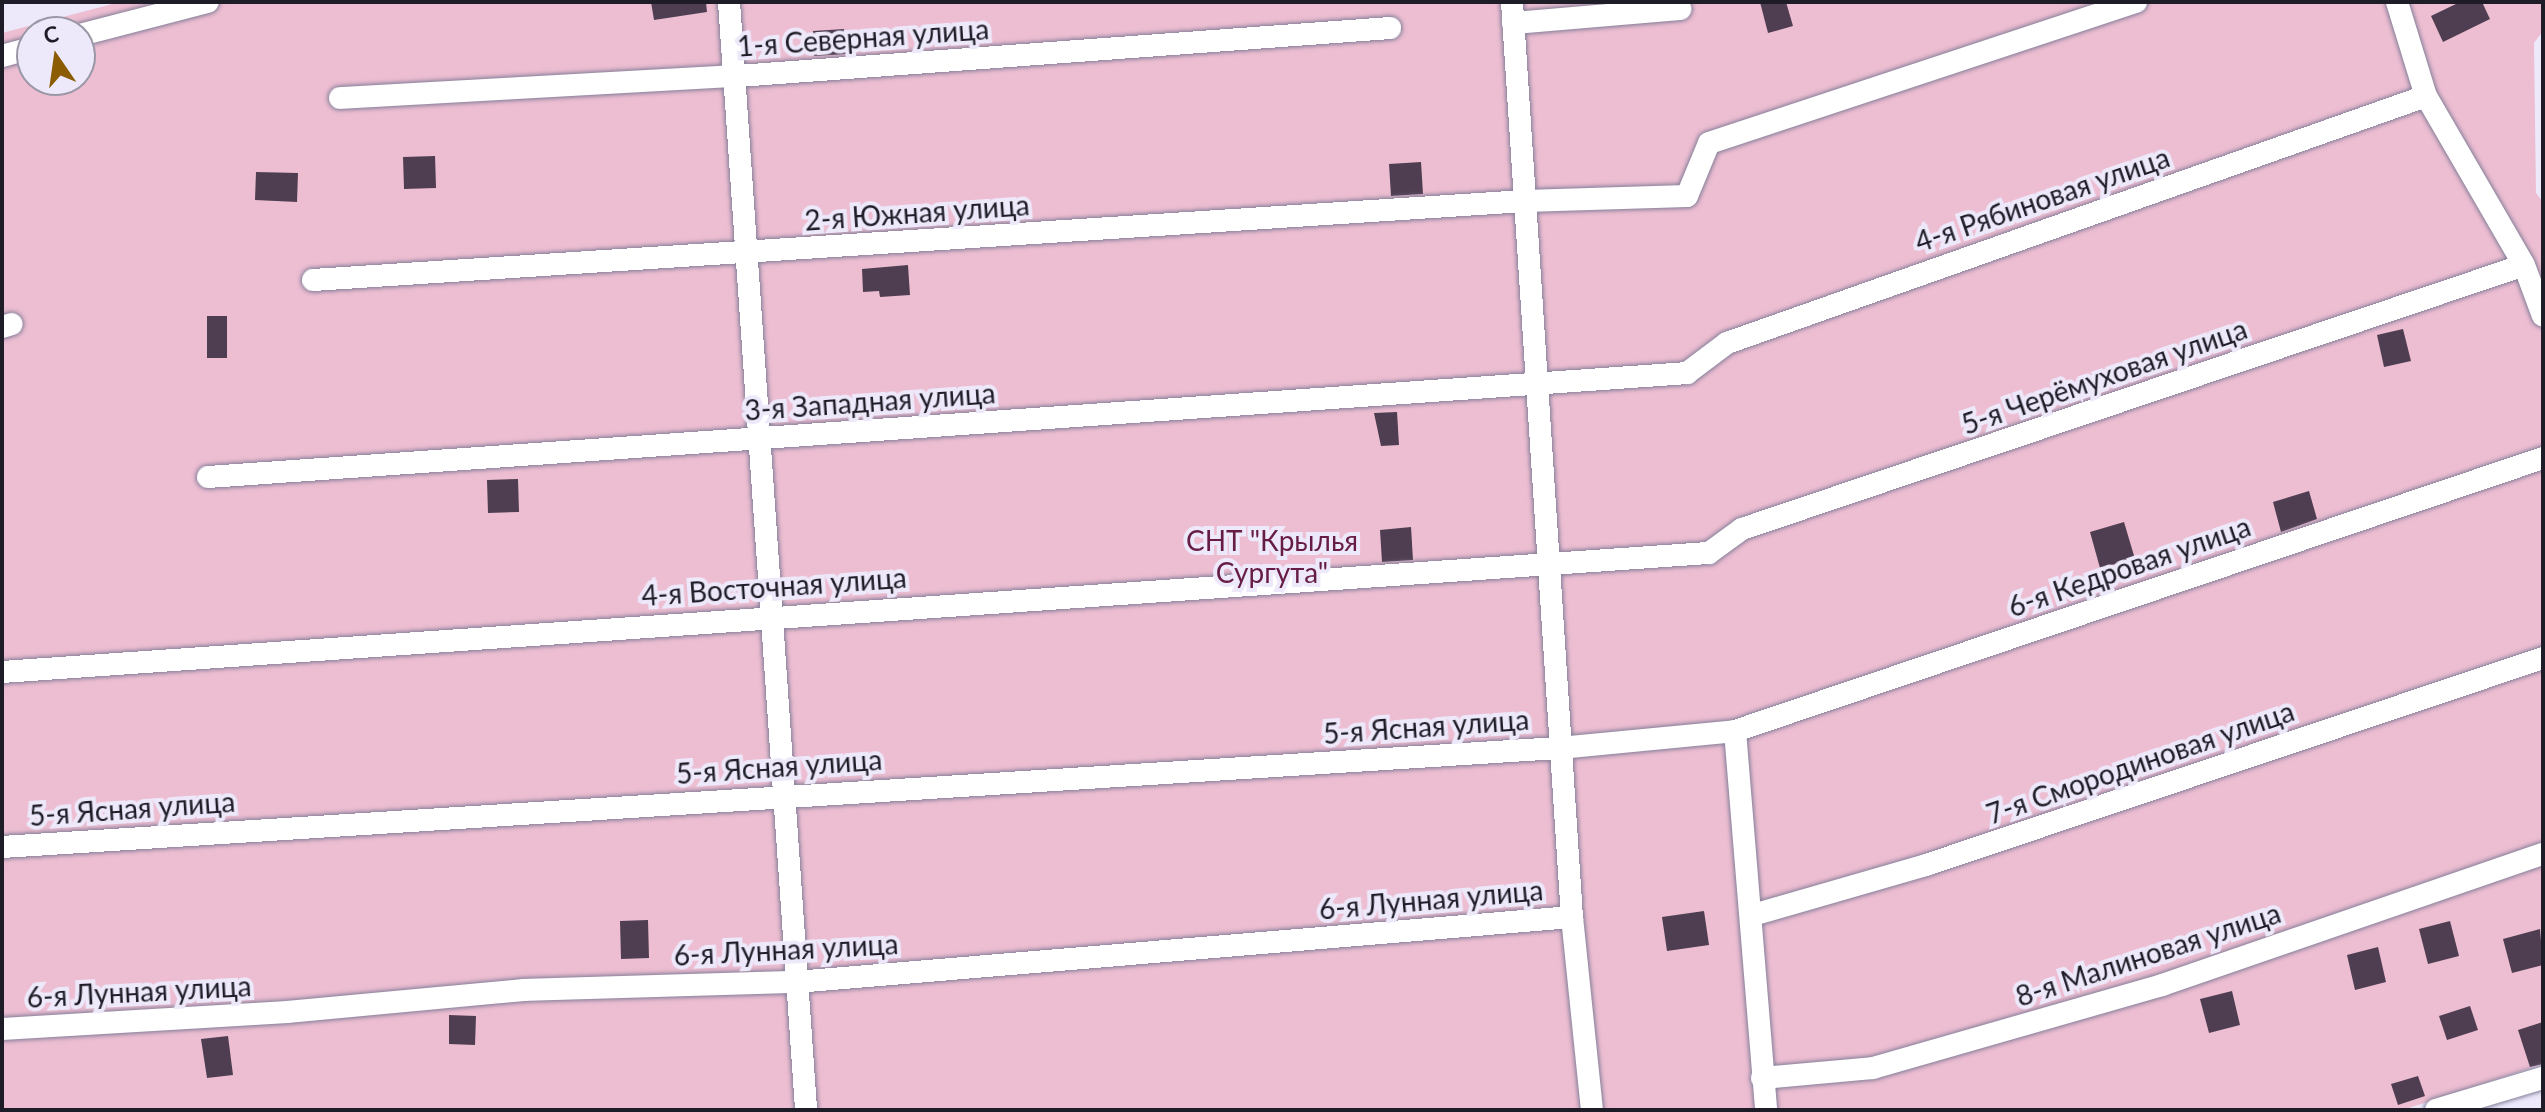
<!DOCTYPE html>
<html>
<head>
<meta charset="utf-8">
<style>
  body { margin:0 }
  #map { position:relative; width:2545px; height:1112px; overflow:hidden; background:#ede9fb; font-family:Lato,sans-serif }
  div>[style] { position:absolute }
  [style*='--x'] { left:calc(var(--x)*1px); top:calc(var(--y)*1px); width:calc(var(--w)*1px); rotate:calc(var(--a)*1deg) }
  .green>* { inset:0; background:#edbed2 }
  .building>* { inset:0; background:#4f3e51 }
  .roads { filter:drop-shadow(0 0 2px #857f99) drop-shadow(0 0 2px #857f99) }
  .minor>* { height:22px; margin:-11px; padding:0 11px; transform-origin:11px; border-radius:11px; background:#fff }
  span { translate:-50% -50%; white-space:nowrap; text-align:center; line-height:1.15; -webkit-text-stroke:8px #ede9fb; paint-order:stroke }
  .street-label { font-size:28px; color:#1e1c26 }
  .park-label { font-size:28px; color:#661c45 }
  .frame { position:absolute; inset:0; border:4px solid #1e1c26; pointer-events:none }
  .north { position:absolute; left:16px; top:16px; width:80px; height:80px; box-sizing:border-box; background:#ede9fb; border:2px solid #9a97a6; border-radius:50%; rotate:347deg; font-size:22px; font-weight:700; line-height:32px; text-align:center; color:#1e1c26 }
  .north::after { content:''; display:block; margin:auto; width:28px; height:36px; background:#8b5c02; clip-path:polygon(50% 0,100% 100%,50% 72%,0 100%) }
</style>
</head>
<body>
<div id="map">
  <div class="green">
    <div style="clip-path:polygon(evenodd,120px 2px,2543px 2px,2543px 31px,2534px 43px,2536px 193px,2543px 202px,2543px 1064px,2403px 1110px,2px 1110px,2px 33px,120px 2px,32px 32px,80px 32px,80px 80px,32px 80px,32px 32px)"></div>
  </div>
  <div class="building">
    <div style="clip-path:polygon(651px 2px,706px 2px,707px 12px,654px 20px)"></div>
    <div style="clip-path:polygon(1760px 2px,1786px 2px,1793px 26px,1768px 33px)"></div>
    <div style="clip-path:polygon(2460px 2px,2482px 2px,2490px 19px,2443px 42px,2431px 16px)"></div>
    <div style="clip-path:polygon(844px 29px,846px 54px,814px 56px,813px 31px)"></div>
    <div style="clip-path:polygon(435px 156px,436px 188px,404px 189px,403px 157px)"></div>
    <div style="clip-path:polygon(1421px 162px,1423px 194px,1391px 196px,1389px 164px)"></div>
    <div style="clip-path:polygon(256px 172px,298px 173px,297px 202px,255px 200px)"></div>
    <div style="clip-path:polygon(908px 265px,910px 295px,880px 297px,879px 291px,863px 292px,862px 269px)"></div>
    <div style="clip-path:polygon(207px 316px,227px 316px,227px 358px,207px 358px)"></div>
    <div style="clip-path:polygon(2403px 329px,2411px 361px,2384px 367px,2377px 335px)"></div>
    <div style="clip-path:polygon(1397px 412px,1399px 445px,1381px 446px,1374px 413px)"></div>
    <div style="clip-path:polygon(518px 479px,519px 512px,488px 513px,487px 480px)"></div>
    <div style="clip-path:polygon(2309px 491px,2317px 519px,2281px 532px,2273px 502px)"></div>
    <div style="clip-path:polygon(2124px 522px,2135px 559px,2100px 568px,2090px 532px)"></div>
    <div style="clip-path:polygon(1411px 527px,1413px 560px,1382px 562px,1380px 530px)"></div>
    <div style="clip-path:polygon(1704px 911px,1709px 945px,1667px 951px,1662px 917px)"></div>
    <div style="clip-path:polygon(648px 920px,649px 958px,621px 959px,620px 921px)"></div>
    <div style="clip-path:polygon(2450px 921px,2459px 956px,2428px 964px,2419px 929px)"></div>
    <div style="clip-path:polygon(2540px 929px,2543px 965px,2512px 973px,2503px 939px)"></div>
    <div style="clip-path:polygon(2378px 947px,2386px 982px,2355px 990px,2347px 955px)"></div>
    <div style="clip-path:polygon(2232px 991px,2240px 1025px,2209px 1033px,2200px 999px)"></div>
    <div style="clip-path:polygon(2470px 1006px,2478px 1030px,2447px 1040px,2439px 1016px)"></div>
    <div style="clip-path:polygon(449px 1015px,476px 1016px,475px 1045px,449px 1044px)"></div>
    <div style="clip-path:polygon(2543px 1022px,2543px 1064px,2530px 1067px,2518px 1030px)"></div>
    <div style="clip-path:polygon(228px 1036px,233px 1075px,207px 1078px,201px 1039px)"></div>
    <div style="clip-path:polygon(2418px 1076px,2425px 1096px,2398px 1105px,2391px 1084px)"></div>
  </div>
  <div class="roads">
    <div class="minor">
      <div style="--x:729;--y:2;--w:1111;--a:86.02"></div>
      <div style="--x:1512;--y:2;--w:917;--a:86.25"></div>
      <div style="--x:1572;--y:917;--w:194;--a:84.1"></div>
      <div style="--x:2397;--y:2;--w:98;--a:72.9"></div>
      <div style="--x:2426;--y:96;--w:195;--a:59.9"></div>
      <div style="--x:2524;--y:265;--w:54;--a:69.6"></div>
      <div style="--x:1513;--y:23;--w:168;--a:-4.8"></div>
      <div style="--x:80;--y:35;--w:132;--a:-14.5"></div>
      <div style="--x:2;--y:56;--w:31;--a:-15"></div>
      <div style="--x:340;--y:98;--w:399;--a:-3.2"></div>
      <div style="--x:738;--y:76;--w:654;--a:-4.21"></div>
      <div style="--x:313;--y:280;--w:1215;--a:-3.73"></div>
      <div style="--x:1525;--y:201;--w:162;--a:-1.8"></div>
      <div style="--x:1687;--y:196;--w:57;--a:-67.5"></div>
      <div style="--x:1709;--y:143;--w:450;--a:-18.3"></div>
      <div style="--x:2;--y:327;--w:10;--a:-17"></div>
      <div style="--x:208;--y:477;--w:1483;--a:-4.02"></div>
      <div style="--x:1687;--y:373;--w:50;--a:-36.9"></div>
      <div style="--x:1727;--y:343;--w:741;--a:-19.46"></div>
      <div style="--x:2;--y:672;--w:1711;--a:-3.99"></div>
      <div style="--x:1709;--y:553;--w:41;--a:-36"></div>
      <div style="--x:1742;--y:529;--w:825;--a:-18.65"></div>
      <div style="--x:1735;--y:731;--w:380;--a:85.3"></div>
      <div style="--x:2;--y:847;--w:1561;--a:-3.64"></div>
      <div style="--x:1560;--y:748;--w:176;--a:-5.5"></div>
      <div style="--x:1735;--y:731;--w:853;--a:-18.67"></div>
      <div style="--x:1753;--y:915;--w:180;--a:-16.1"></div>
      <div style="--x:1926;--y:865;--w:651;--a:-18.55"></div>
      <div style="--x:2;--y:1029;--w:286;--a:-3.4"></div>
      <div style="--x:287;--y:1012;--w:238;--a:-5.3"></div>
      <div style="--x:524;--y:990;--w:272;--a:-1.7"></div>
      <div style="--x:796;--y:982;--w:779;--a:-4.79"></div>
      <div style="--x:1762;--y:1078;--w:111;--a:-5.1"></div>
      <div style="--x:1873;--y:1068;--w:301;--a:-16"></div>
      <div style="--x:2162;--y:985;--w:403;--a:-19"></div>
      <div style="--x:2436;--y:1110;--w:112;--a:-16.7"></div>
    </div>
  </div>
  <div class="street-label">
    <span style="left:863px;top:37px;rotate:-4deg">1-я Северная улица</span>
    <span style="left:2042px;top:199px;rotate:-19deg">4-я Рябиновая улица</span>
    <span style="left:917px;top:212px;rotate:-4deg">2-я Южная улица</span>
    <span style="left:2104px;top:376px;rotate:-19deg">5-я Черёмуховая улица</span>
    <span style="left:870px;top:401px;rotate:-4deg">3-я Западная улица</span>
    <span style="left:2129px;top:566px;rotate:-19deg">6-я Кедровая улица</span>
    <span style="left:774px;top:586px;rotate:-4deg">4-я Восточная улица</span>
    <span style="left:1426px;top:726px;rotate:-4deg">5-я Ясная улица</span>
    <span style="left:2140px;top:762px;rotate:-19deg">7-я Смородиновая улица</span>
    <span style="left:779px;top:766px;rotate:-4deg">5-я Ясная улица</span>
    <span style="left:132px;top:808px;rotate:-4deg">5-я Ясная улица</span>
    <span style="left:1431px;top:899px;rotate:-5deg">6-я Лунная улица</span>
    <span style="left:786px;top:949px;rotate:-3deg">6-я Лунная улица</span>
    <span style="left:2148px;top:954px;rotate:-18deg">8-я Малиновая улица</span>
    <span style="left:139px;top:991px;rotate:-3deg">6-я Лунная улица</span>
  </div>
  <div class="park-label">
    <span style="left:1272px;top:556px">CНТ "Крылья<br>Сургута"</span>
  </div>
  <div class="frame"></div>
  <div class="north">С</div>
</div>
</body>
</html>
